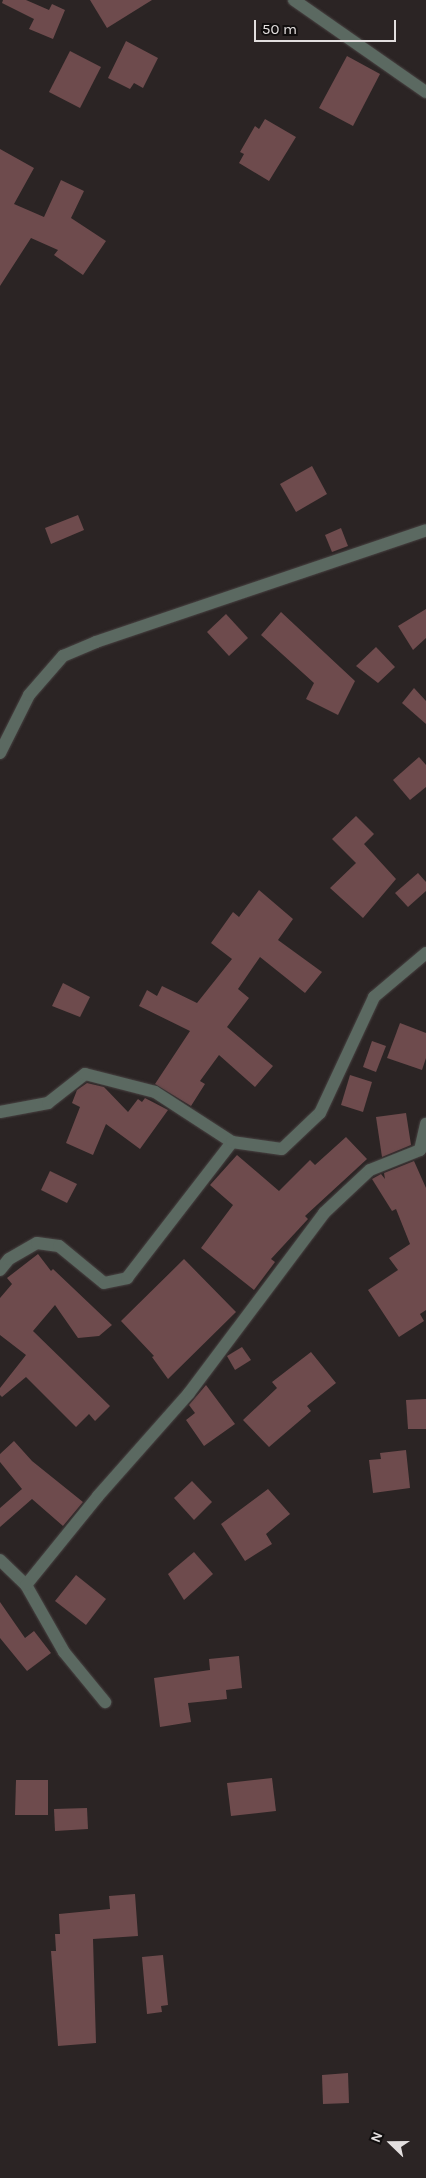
<!DOCTYPE html>
<html>
<head>
<meta charset="utf-8">
<style>
  body { margin:0 }
  #map { position:relative; width:426px; height:2178px; overflow:hidden; background:#2b2424; font-family:Karla,sans-serif }
  div>[style] { position:absolute }
  [style*='--x'] { left:calc(var(--x)*1px); top:calc(var(--y)*1px); width:calc(var(--w)*1px); rotate:calc(var(--a)*1deg) }
  .building>* { inset:0; background:#6e4b4d }
  .roads { filter:drop-shadow(0 0 1px #484242) drop-shadow(0 0 1px #484242) }
  .street>* { height:12px; margin:-6px; padding:0 6px; transform-origin:6px; border-radius:6px; background:#5b6961 }
  span { translate:-50% -50%; white-space:nowrap; text-align:center; line-height:1.15; -webkit-text-stroke:5px #110e0e; paint-order:stroke }
  .north { position:absolute; left:366px; top:2118px; width:50px; height:50px; -webkit-text-stroke:4px #110e0e; paint-order:stroke; rotate:292deg; font-size:14px; font-weight:700; line-height:20px; text-align:center; color:#e3dfdf }
  .north::after { content:''; display:block; margin:auto; width:18px; height:22px; background:#e3dfdf; clip-path:polygon(50% 0,100% 100%,50% 72%,0 100%) }
  .scale { position:absolute; left:254px; top:20px; width:142px; height:22px; box-sizing:border-box; border:2px solid #e3dfdf; border-top:0; padding-left:6px; font-size:15px; line-height:18px; white-space:nowrap; color:#e3dfdf; -webkit-text-stroke:4px #110e0e; paint-order:stroke }
</style>
</head>
<body>
<div id="map">
  <div class="building">
    <div style="clip-path:polygon(3px 0,26px 0,49px 10px,52px 4px,65px 10px,53px 39px,29px 29px,34px 19px,2px 3px)"></div>
    <div style="clip-path:polygon(90px 0,152px 0,107px 28px)"></div>
    <div style="clip-path:polygon(126px 41px,158px 58px,143px 88px,134px 83px,130px 89px,108px 78px)"></div>
    <div style="clip-path:polygon(70px 51px,101px 67px,80px 108px,49px 92px)"></div>
    <div style="clip-path:polygon(347px 56px,380px 74px,353px 126px,319px 108px)"></div>
    <div style="clip-path:polygon(265px 119px,296px 137px,269px 181px,239px 163px,244px 154px,240px 152px,255px 126px,259px 129px)"></div>
    <div style="clip-path:polygon(0 149px,34px 168px,14px 204px,44px 217px,61px 180px,84px 191px,71px 218px,106px 241px,83px 275px,54px 255px,58px 250px,31px 238px,0 286px)"></div>
    <div style="clip-path:polygon(312px 466px,327px 494px,296px 512px,280px 484px)"></div>
    <div style="clip-path:polygon(78px 515px,84px 530px,51px 544px,45px 528px)"></div>
    <div style="clip-path:polygon(341px 528px,348px 546px,332px 552px,325px 535px)"></div>
    <div style="clip-path:polygon(426px 609px,426px 638px,413px 650px,398px 626px)"></div>
    <div style="clip-path:polygon(281px 612px,355px 681px,338px 715px,306px 699px,314px 683px,261px 635px)"></div>
    <div style="clip-path:polygon(226px 614px,248px 638px,229px 656px,207px 632px)"></div>
    <div style="clip-path:polygon(376px 647px,395px 667px,378px 683px,356px 666px)"></div>
    <div style="clip-path:polygon(414px 688px,426px 701px,426px 724px,402px 703px)"></div>
    <div style="clip-path:polygon(419px 757px,426px 765px,426px 787px,410px 800px,393px 780px)"></div>
    <div style="clip-path:polygon(356px 816px,374px 834px,364px 844px,396px 879px,363px 918px,330px 888px,356px 863px,332px 839px)"></div>
    <div style="clip-path:polygon(418px 873px,426px 882px,426px 891px,408px 907px,395px 893px)"></div>
    <div style="clip-path:polygon(259px 890px,293px 919px,278px 940px,322px 972px,305px 993px,260px 957px,238px 989px,249px 998px,227px 1027px,273px 1066px,255px 1087px,219px 1055px,200px 1081px,205px 1084px,191px 1106px,155px 1084px,190px 1031px,139px 1006px,147px 990px,157px 996px,162px 986px,197px 1003px,232px 959px,211px 943px,233px 912px,239px 917px)"></div>
    <div style="clip-path:polygon(63px 983px,90px 997px,80px 1017px,52px 1006px)"></div>
    <div style="clip-path:polygon(400px 1023px,426px 1033px,426px 1058px,422px 1070px,387px 1058px)"></div>
    <div style="clip-path:polygon(372px 1041px,386px 1046px,376px 1072px,363px 1067px)"></div>
    <div style="clip-path:polygon(350px 1075px,372px 1082px,363px 1112px,341px 1105px)"></div>
    <div style="clip-path:polygon(87px 1083px,104px 1087px,128px 1112px,138px 1099px,142px 1102px,145px 1098px,168px 1110px,140px 1149px,106px 1124px,93px 1155px,66px 1143px,80px 1107px,72px 1103px,77px 1090px)"></div>
    <div style="clip-path:polygon(406px 1113px,411px 1145px,382px 1157px,376px 1117px)"></div>
    <div style="clip-path:polygon(346px 1137px,367px 1159px,305px 1216px,308px 1219px,271px 1259px,275px 1262px,254px 1290px,201px 1248px,233px 1205px,210px 1185px,237px 1155px,279px 1191px,310px 1160px,315px 1165px)"></div>
    <div style="clip-path:polygon(414px 1161px,426px 1188px,426px 1310px,420px 1314px,424px 1321px,399px 1337px,368px 1290px,398px 1270px,389px 1258px,410px 1244px,396px 1209px,392px 1211px,372px 1179px,381px 1174px,385px 1179px,384px 1173px)"></div>
    <div style="clip-path:polygon(50px 1171px,77px 1184px,67px 1203px,41px 1190px)"></div>
    <div style="clip-path:polygon(38px 1254px,51px 1271px,53px 1269px,112px 1325px,99px 1336px,78px 1338px,55px 1305px,33px 1331px,110px 1406px,95px 1421px,89px 1414px,76px 1427px,26px 1377px,2px 1397px,0 1395px,0 1388px,26px 1355px,0 1335px,0 1298px,12px 1284px,7px 1278px)"></div>
    <div style="clip-path:polygon(184px 1259px,236px 1312px,168px 1379px,152px 1357px,154px 1356px,121px 1321px)"></div>
    <div style="clip-path:polygon(242px 1347px,251px 1360px,235px 1370px,227px 1356px)"></div>
    <div style="clip-path:polygon(311px 1352px,336px 1383px,307px 1406px,311px 1411px,269px 1447px,243px 1420px,277px 1388px,272px 1382px)"></div>
    <div style="clip-path:polygon(206px 1385px,235px 1424px,204px 1446px,186px 1420px,195px 1413px,189px 1405px)"></div>
    <div style="clip-path:polygon(426px 1399px,426px 1429px,408px 1429px,406px 1400px)"></div>
    <div style="clip-path:polygon(14px 1441px,32px 1461px,83px 1502px,63px 1526px,32px 1499px,0 1527px,0 1508px,22px 1489px,0 1462px,0 1454px)"></div>
    <div style="clip-path:polygon(406px 1450px,410px 1488px,373px 1493px,369px 1460px,381px 1459px,380px 1453px)"></div>
    <div style="clip-path:polygon(192px 1481px,212px 1502px,194px 1520px,174px 1498px)"></div>
    <div style="clip-path:polygon(268px 1489px,290px 1514px,266px 1534px,272px 1544px,245px 1561px,221px 1524px)"></div>
    <div style="clip-path:polygon(194px 1552px,213px 1574px,184px 1600px,168px 1574px)"></div>
    <div style="clip-path:polygon(76px 1575px,106px 1599px,86px 1625px,55px 1601px)"></div>
    <div style="clip-path:polygon(0 1602px,25px 1638px,34px 1631px,51px 1653px,27px 1671px,0 1638px)"></div>
    <div style="clip-path:polygon(239px 1656px,242px 1688px,226px 1690px,227px 1699px,188px 1703px,191px 1722px,160px 1727px,154px 1678px,210px 1670px,209px 1659px)"></div>
    <div style="clip-path:polygon(272px 1778px,276px 1811px,231px 1816px,227px 1783px)"></div>
    <div style="clip-path:polygon(16px 1780px,48px 1780px,48px 1815px,15px 1815px)"></div>
    <div style="clip-path:polygon(87px 1808px,88px 1829px,55px 1831px,54px 1809px)"></div>
    <div style="clip-path:polygon(135px 1894px,138px 1936px,93px 1939px,96px 2043px,58px 2046px,51px 1951px,56px 1951px,55px 1934px,60px 1934px,59px 1914px,110px 1909px,109px 1896px)"></div>
    <div style="clip-path:polygon(163px 1955px,168px 2005px,161px 2006px,162px 2012px,147px 2014px,142px 1957px)"></div>
    <div style="clip-path:polygon(348px 2073px,349px 2103px,323px 2104px,322px 2075px)"></div>
  </div>
  <div class="roads">
    <div class="street">
      <div style="--x:294;--y:0;--w:161;--a:34.9"></div>
      <div style="--x:0;--y:753;--w:65;--a:-63.4"></div>
      <div style="--x:29;--y:695;--w:52;--a:-48.9"></div>
      <div style="--x:63;--y:656;--w:36;--a:-23"></div>
      <div style="--x:96;--y:642;--w:348;--a:-18.7"></div>
      <div style="--x:0;--y:1112;--w:49;--a:-10.6"></div>
      <div style="--x:48;--y:1103;--w:47;--a:-38.1"></div>
      <div style="--x:85;--y:1074;--w:72;--a:14.4"></div>
      <div style="--x:155;--y:1092;--w:92;--a:33"></div>
      <div style="--x:0;--y:1270;--w:14;--a:-51"></div>
      <div style="--x:9;--y:1259;--w:32;--a:-30"></div>
      <div style="--x:37;--y:1243;--w:22;--a:8"></div>
      <div style="--x:59;--y:1246;--w:58;--a:39.4"></div>
      <div style="--x:104;--y:1283;--w:24;--a:-12"></div>
      <div style="--x:127;--y:1278;--w:172;--a:-52.3"></div>
      <div style="--x:232;--y:1142;--w:50;--a:8"></div>
      <div style="--x:282;--y:1149;--w:52;--a:-43.5"></div>
      <div style="--x:320;--y:1113;--w:128;--a:-65"></div>
      <div style="--x:374;--y:997;--w:68;--a:-40.2"></div>
      <div style="--x:0;--y:1560;--w:36;--a:44"></div>
      <div style="--x:26;--y:1585;--w:77;--a:60.4"></div>
      <div style="--x:64;--y:1652;--w:65;--a:50.6"></div>
      <div style="--x:26;--y:1585;--w:114;--a:-51"></div>
      <div style="--x:98;--y:1496;--w:137;--a:-48.5"></div>
      <div style="--x:189;--y:1393;--w:225;--a:-53.1"></div>
      <div style="--x:324;--y:1213;--w:63;--a:-43.1"></div>
      <div style="--x:370;--y:1170;--w:54;--a:-21.8"></div>
      <div style="--x:420;--y:1150;--w:27;--a:-77"></div>
    </div>
  </div>
  <div class="north">N</div>
  <div class="scale">50 m</div>
</div>
</body>
</html>
